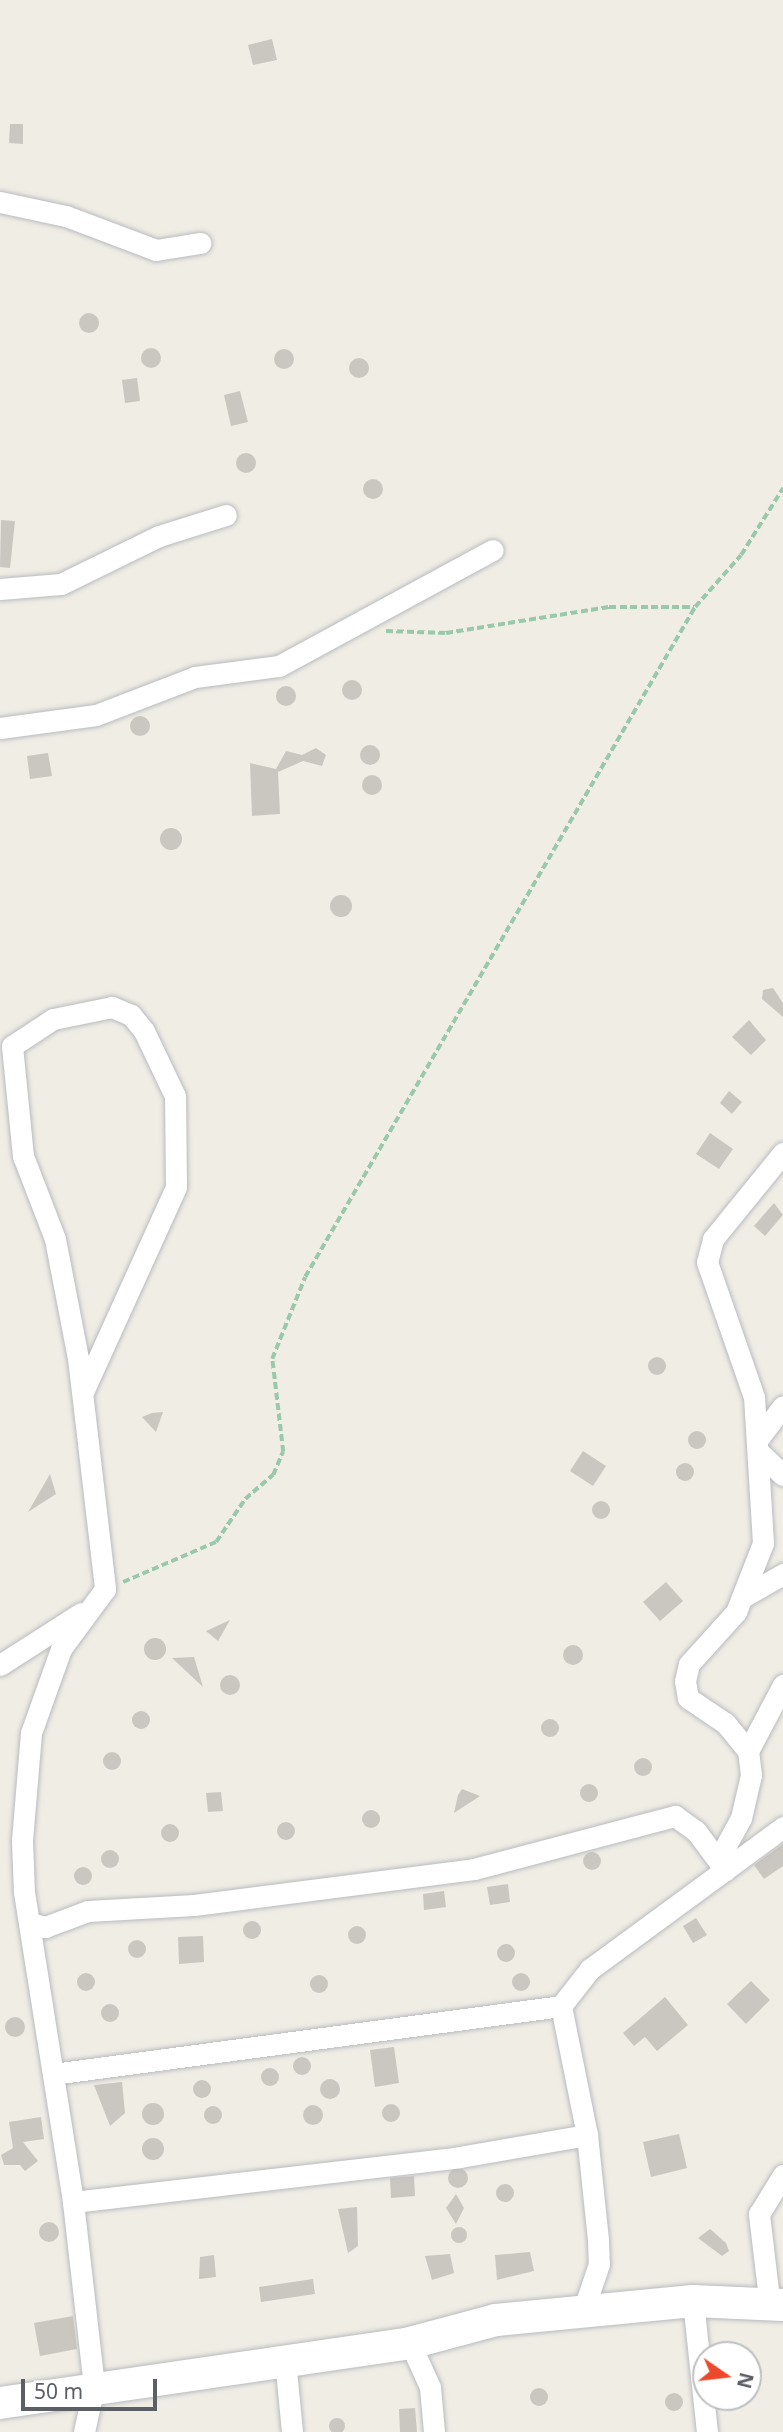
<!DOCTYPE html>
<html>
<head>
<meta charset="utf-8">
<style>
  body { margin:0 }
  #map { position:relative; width:783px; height:2432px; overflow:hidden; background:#efede4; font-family:"Noto Sans",sans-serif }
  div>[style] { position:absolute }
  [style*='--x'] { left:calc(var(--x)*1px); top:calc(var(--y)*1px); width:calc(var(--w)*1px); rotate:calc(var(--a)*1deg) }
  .building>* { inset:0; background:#cac7c1 }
  .round { border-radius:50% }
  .path>* { height:3.5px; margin-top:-1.75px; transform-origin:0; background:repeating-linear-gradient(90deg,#99c8aa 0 7px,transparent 0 10.5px) }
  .roads { filter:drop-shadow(0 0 2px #b9bbc0) drop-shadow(0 0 2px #b9bbc0) }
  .street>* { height:21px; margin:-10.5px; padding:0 10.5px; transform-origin:10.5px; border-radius:10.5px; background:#fff }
  .secondary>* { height:32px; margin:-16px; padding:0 16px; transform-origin:16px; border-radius:16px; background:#fff }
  span { translate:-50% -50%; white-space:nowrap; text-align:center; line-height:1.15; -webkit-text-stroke:5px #fff; paint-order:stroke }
  .north { position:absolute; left:692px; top:2341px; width:70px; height:70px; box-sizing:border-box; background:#fff; border:2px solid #bebfc1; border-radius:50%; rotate:104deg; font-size:19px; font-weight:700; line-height:28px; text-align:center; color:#5c5f65 }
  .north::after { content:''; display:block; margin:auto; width:24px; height:32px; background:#ec492c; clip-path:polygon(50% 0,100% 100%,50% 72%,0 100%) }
  .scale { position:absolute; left:21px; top:2379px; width:136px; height:32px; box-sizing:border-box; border:4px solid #5c5f65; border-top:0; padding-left:9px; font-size:21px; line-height:24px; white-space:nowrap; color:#5c5f65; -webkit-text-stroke:5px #fff; paint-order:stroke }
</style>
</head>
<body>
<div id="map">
  <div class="building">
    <div style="clip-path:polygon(272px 39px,277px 60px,253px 65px,248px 45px)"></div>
    <div style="clip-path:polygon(10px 124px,23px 124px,23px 144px,9px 143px)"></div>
    <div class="round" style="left:79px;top:313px;width:20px;height:20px"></div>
    <div class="round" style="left:141px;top:348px;width:20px;height:20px"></div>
    <div class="round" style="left:274px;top:349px;width:20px;height:20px"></div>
    <div class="round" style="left:349px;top:358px;width:20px;height:20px"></div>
    <div style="clip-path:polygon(137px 378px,140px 401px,125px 403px,122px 380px)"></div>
    <div style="clip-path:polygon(240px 391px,248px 422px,231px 426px,224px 395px)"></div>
    <div class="round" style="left:236px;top:453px;width:20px;height:20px"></div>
    <div class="round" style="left:363px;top:479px;width:20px;height:20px"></div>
    <div style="clip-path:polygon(1px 520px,15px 521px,10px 568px,0 567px)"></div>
    <div class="round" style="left:342px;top:680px;width:20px;height:20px"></div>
    <div class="round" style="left:276px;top:686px;width:20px;height:20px"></div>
    <div class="round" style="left:130px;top:716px;width:20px;height:20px"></div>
    <div class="round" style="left:360px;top:745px;width:20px;height:20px"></div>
    <div style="clip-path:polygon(316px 748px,326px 755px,322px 766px,303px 761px,278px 772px,280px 814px,252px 816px,250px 763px,276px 769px,286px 751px,302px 755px)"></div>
    <div style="clip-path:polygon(48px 753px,52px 776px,30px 779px,27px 756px)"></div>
    <div class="round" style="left:362px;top:775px;width:20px;height:20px"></div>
    <div class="round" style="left:160px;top:828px;width:22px;height:22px"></div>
    <div class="round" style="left:330px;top:895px;width:22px;height:22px"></div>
    <div style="clip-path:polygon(773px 988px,783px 1003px,783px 1017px,762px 999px,763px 990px)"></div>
    <div style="clip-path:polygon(749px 1020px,766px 1040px,751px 1055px,732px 1037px)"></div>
    <div style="clip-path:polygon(729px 1091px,742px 1102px,732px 1114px,720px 1103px)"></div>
    <div style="clip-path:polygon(710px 1133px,733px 1149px,719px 1169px,696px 1154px)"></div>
    <div style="clip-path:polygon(774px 1203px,783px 1215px,765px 1236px,754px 1226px)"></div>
    <div class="round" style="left:648px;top:1357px;width:18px;height:18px"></div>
    <div style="clip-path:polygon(163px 1412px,156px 1432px,142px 1417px,152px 1413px)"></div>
    <div class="round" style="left:688px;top:1431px;width:18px;height:18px"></div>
    <div style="clip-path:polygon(583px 1451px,606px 1466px,593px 1486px,570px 1471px)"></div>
    <div class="round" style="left:676px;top:1463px;width:18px;height:18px"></div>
    <div style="clip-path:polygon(50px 1474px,56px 1494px,28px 1512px)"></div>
    <div class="round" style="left:592px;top:1501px;width:18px;height:18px"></div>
    <div style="clip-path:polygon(666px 1582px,683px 1601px,660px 1621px,643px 1602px)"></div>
    <div style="clip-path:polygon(230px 1620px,218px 1641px,206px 1631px)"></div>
    <div class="round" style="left:144px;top:1638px;width:22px;height:22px"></div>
    <div class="round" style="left:563px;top:1645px;width:20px;height:20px"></div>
    <div style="clip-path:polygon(194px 1657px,203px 1687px,172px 1658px)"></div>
    <div class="round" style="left:220px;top:1675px;width:20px;height:20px"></div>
    <div class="round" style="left:132px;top:1711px;width:18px;height:18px"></div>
    <div class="round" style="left:541px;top:1719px;width:18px;height:18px"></div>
    <div class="round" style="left:103px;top:1752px;width:18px;height:18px"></div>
    <div class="round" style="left:634px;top:1758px;width:18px;height:18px"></div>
    <div class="round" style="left:580px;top:1784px;width:18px;height:18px"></div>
    <div style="clip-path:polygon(462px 1789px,480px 1796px,454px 1813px,458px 1795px)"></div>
    <div style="clip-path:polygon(221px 1792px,223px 1811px,208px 1812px,206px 1793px)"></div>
    <div class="round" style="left:362px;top:1810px;width:18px;height:18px"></div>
    <div class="round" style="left:277px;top:1822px;width:18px;height:18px"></div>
    <div class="round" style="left:161px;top:1824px;width:18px;height:18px"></div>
    <div style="clip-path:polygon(783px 1844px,783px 1866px,764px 1879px,754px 1865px)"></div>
    <div class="round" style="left:101px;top:1850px;width:18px;height:18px"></div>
    <div class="round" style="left:583px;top:1852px;width:18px;height:18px"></div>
    <div class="round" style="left:74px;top:1867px;width:18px;height:18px"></div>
    <div style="clip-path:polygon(508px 1884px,510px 1902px,490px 1905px,487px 1887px)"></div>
    <div style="clip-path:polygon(444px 1891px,446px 1907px,424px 1910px,423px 1894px)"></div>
    <div style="clip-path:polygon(696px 1918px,707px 1935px,693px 1943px,683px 1926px)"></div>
    <div class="round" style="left:243px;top:1921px;width:18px;height:18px"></div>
    <div class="round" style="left:348px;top:1926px;width:18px;height:18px"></div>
    <div style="clip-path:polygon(203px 1936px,204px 1962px,179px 1964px,178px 1937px)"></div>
    <div class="round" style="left:128px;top:1940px;width:18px;height:18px"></div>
    <div class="round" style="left:497px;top:1944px;width:18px;height:18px"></div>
    <div class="round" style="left:512px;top:1973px;width:18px;height:18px"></div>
    <div class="round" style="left:77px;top:1973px;width:18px;height:18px"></div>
    <div class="round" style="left:310px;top:1975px;width:18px;height:18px"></div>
    <div style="clip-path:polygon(751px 1981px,770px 2000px,746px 2024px,727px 2004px)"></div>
    <div style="clip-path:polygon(665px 1997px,688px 2025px,657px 2051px,645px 2037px,634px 2046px,623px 2033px)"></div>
    <div class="round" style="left:101px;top:2004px;width:18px;height:18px"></div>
    <div class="round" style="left:5px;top:2017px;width:20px;height:20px"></div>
    <div style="clip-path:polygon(394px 2047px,399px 2083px,375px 2087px,370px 2050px)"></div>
    <div class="round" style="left:293px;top:2057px;width:18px;height:18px"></div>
    <div class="round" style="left:261px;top:2068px;width:18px;height:18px"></div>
    <div class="round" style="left:320px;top:2079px;width:20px;height:20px"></div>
    <div class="round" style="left:193px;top:2080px;width:18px;height:18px"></div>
    <div style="clip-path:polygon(122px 2082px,125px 2113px,110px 2126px,94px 2085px)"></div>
    <div class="round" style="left:142px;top:2103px;width:22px;height:22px"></div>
    <div class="round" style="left:382px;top:2104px;width:18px;height:18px"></div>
    <div class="round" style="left:303px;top:2105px;width:20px;height:20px"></div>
    <div class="round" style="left:204px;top:2106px;width:18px;height:18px"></div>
    <div style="clip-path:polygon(41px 2117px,44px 2139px,23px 2142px,38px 2161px,25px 2171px,20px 2165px,4px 2165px,1px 2155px,13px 2148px,9px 2122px)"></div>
    <div style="clip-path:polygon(679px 2134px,687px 2168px,651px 2177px,643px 2142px)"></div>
    <div class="round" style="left:142px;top:2138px;width:22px;height:22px"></div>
    <div class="round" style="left:448px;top:2168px;width:20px;height:20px"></div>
    <div style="clip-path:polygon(414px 2176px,415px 2196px,391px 2198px,390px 2178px)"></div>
    <div class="round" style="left:496px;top:2184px;width:18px;height:18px"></div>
    <div style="clip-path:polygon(456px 2194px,464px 2208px,456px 2224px,446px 2208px)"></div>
    <div style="clip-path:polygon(357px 2207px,358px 2246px,348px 2253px,338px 2209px)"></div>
    <div class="round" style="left:39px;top:2222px;width:20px;height:20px"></div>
    <div class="round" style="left:451px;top:2227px;width:16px;height:16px"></div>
    <div style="clip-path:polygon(710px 2229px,726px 2243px,729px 2251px,722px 2256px,698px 2238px)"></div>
    <div style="clip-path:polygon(530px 2252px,534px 2271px,497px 2280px,495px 2255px)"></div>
    <div style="clip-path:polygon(450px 2254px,454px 2273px,432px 2280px,425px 2256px)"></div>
    <div style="clip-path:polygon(214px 2255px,216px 2277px,199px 2279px,200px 2257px)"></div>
    <div style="clip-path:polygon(313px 2279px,315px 2294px,261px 2302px,259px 2287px)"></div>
    <div style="clip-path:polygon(73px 2316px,77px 2349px,40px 2356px,34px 2323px)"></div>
    <div class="round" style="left:530px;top:2388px;width:18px;height:18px"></div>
    <div class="round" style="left:665px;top:2393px;width:18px;height:18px"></div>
    <div style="clip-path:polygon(415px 2408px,417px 2432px,400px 2432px,399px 2409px)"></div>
    <div class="round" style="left:329px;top:2418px;width:16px;height:16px"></div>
  </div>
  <div class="path">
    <div style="--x:386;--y:631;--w:60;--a:1.9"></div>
    <div style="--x:446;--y:633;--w:165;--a:-9.1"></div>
    <div style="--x:609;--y:607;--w:85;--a:0"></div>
    <div style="--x:123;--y:1582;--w:101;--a:-23.3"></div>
    <div style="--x:216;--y:1542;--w:52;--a:-56"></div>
    <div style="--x:245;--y:1499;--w:37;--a:-41"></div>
    <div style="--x:273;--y:1475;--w:25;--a:-67"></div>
    <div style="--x:283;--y:1452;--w:94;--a:-96.7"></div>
    <div style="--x:272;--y:1359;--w:88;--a:-68.1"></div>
    <div style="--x:305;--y:1277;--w:775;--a:-59.8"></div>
    <div style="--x:695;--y:607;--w:69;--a:-48.5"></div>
    <div style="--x:741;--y:555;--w:79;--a:-57.9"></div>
  </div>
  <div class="roads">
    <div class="street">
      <div style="--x:0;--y:202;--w:67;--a:12"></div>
      <div style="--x:66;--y:216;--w:96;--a:20.7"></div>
      <div style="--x:156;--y:250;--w:45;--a:-9"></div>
      <div style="--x:0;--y:589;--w:61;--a:-4.7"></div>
      <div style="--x:61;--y:584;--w:109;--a:-26.1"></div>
      <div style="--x:159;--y:536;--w:70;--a:-17.4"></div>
      <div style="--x:0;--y:728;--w:97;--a:-7.7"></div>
      <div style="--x:96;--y:715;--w:106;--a:-21"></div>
      <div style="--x:195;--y:677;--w:85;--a:-7.5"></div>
      <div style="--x:279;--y:666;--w:243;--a:-28.5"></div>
      <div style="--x:83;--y:1392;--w:225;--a:-65.6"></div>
      <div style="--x:176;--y:1187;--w:91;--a:-90.6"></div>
      <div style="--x:175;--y:1096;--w:72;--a:-115.5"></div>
      <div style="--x:144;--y:1031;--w:21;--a:-129"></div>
      <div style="--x:131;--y:1015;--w:21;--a:-157"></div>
      <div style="--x:112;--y:1007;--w:60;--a:168.5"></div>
      <div style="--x:53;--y:1019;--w:49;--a:146.6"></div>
      <div style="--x:12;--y:1046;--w:111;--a:84.3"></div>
      <div style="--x:23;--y:1156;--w:89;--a:68.9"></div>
      <div style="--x:55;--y:1239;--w:121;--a:79.1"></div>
      <div style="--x:78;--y:1358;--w:233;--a:83.3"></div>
      <div style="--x:105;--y:1589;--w:74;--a:126.3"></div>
      <div style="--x:61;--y:1649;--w:89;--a:109.7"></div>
      <div style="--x:31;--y:1733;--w:108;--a:94.8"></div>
      <div style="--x:22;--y:1841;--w:51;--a:87.8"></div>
      <div style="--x:24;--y:1892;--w:314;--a:81"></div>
      <div style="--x:73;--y:2202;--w:185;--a:83.5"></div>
      <div style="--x:94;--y:2386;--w:47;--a:102.3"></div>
      <div style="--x:758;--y:1439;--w:41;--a:-52.9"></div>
      <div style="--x:759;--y:1452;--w:33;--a:44"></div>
      <div style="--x:743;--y:1597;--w:46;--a:-29.9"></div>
      <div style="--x:0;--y:1665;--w:96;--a:-32.7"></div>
      <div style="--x:748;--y:1751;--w:75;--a:-62.1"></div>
      <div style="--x:718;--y:1860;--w:48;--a:-61.3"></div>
      <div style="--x:741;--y:1818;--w:44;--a:-76.9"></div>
      <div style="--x:751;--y:1775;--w:24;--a:-97"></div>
      <div style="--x:748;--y:1751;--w:36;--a:-129"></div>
      <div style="--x:725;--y:1723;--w:45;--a:-146"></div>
      <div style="--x:688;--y:1698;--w:17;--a:-100"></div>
      <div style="--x:685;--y:1681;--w:17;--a:-77"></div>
      <div style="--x:689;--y:1664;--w:70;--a:-47.9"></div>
      <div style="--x:736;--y:1612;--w:74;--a:-68.6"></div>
      <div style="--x:763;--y:1543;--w:146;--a:-93.5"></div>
      <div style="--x:754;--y:1397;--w:143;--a:-109.2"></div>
      <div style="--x:707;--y:1262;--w:24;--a:-75"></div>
      <div style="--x:713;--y:1239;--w:111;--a:-50.9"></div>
      <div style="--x:30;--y:1923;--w:16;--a:15"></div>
      <div style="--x:45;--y:1927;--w:46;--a:-20.4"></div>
      <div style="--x:88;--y:1911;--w:106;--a:-3.2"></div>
      <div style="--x:194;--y:1905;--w:282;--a:-7.3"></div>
      <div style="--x:474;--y:1869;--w:208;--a:-14.8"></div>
      <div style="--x:675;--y:1816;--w:26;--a:36"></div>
      <div style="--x:696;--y:1831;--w:49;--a:53.4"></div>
      <div style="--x:561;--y:2006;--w:132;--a:78.6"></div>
      <div style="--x:587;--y:2135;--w:106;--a:84"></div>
      <div style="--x:598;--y:2240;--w:24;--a:88"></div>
      <div style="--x:599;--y:2264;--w:50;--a:108.8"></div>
      <div style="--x:53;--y:2074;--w:513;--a:-7.62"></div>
      <div style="--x:561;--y:2006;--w:47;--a:-51.9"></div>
      <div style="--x:590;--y:1969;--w:240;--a:-36.3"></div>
      <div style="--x:73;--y:2202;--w:389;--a:-6.6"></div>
      <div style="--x:459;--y:2157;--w:130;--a:-9.8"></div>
      <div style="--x:768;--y:2290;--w:77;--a:-96.8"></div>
      <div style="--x:759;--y:2214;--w:46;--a:-58.4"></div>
      <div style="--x:693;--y:2301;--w:132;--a:83.9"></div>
      <div style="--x:410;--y:2343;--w:48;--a:65.6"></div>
      <div style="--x:430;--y:2387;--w:45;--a:84.9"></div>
      <div style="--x:285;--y:2360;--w:72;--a:84.4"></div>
    </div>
    <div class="secondary">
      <div style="--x:0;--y:2403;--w:414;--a:-8.3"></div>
      <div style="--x:410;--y:2343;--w:89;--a:-15"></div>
      <div style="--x:496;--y:2320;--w:198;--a:-5.5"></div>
      <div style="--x:693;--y:2301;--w:90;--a:2.5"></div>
    </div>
  </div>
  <div class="north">N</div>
  <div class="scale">50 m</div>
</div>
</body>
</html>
